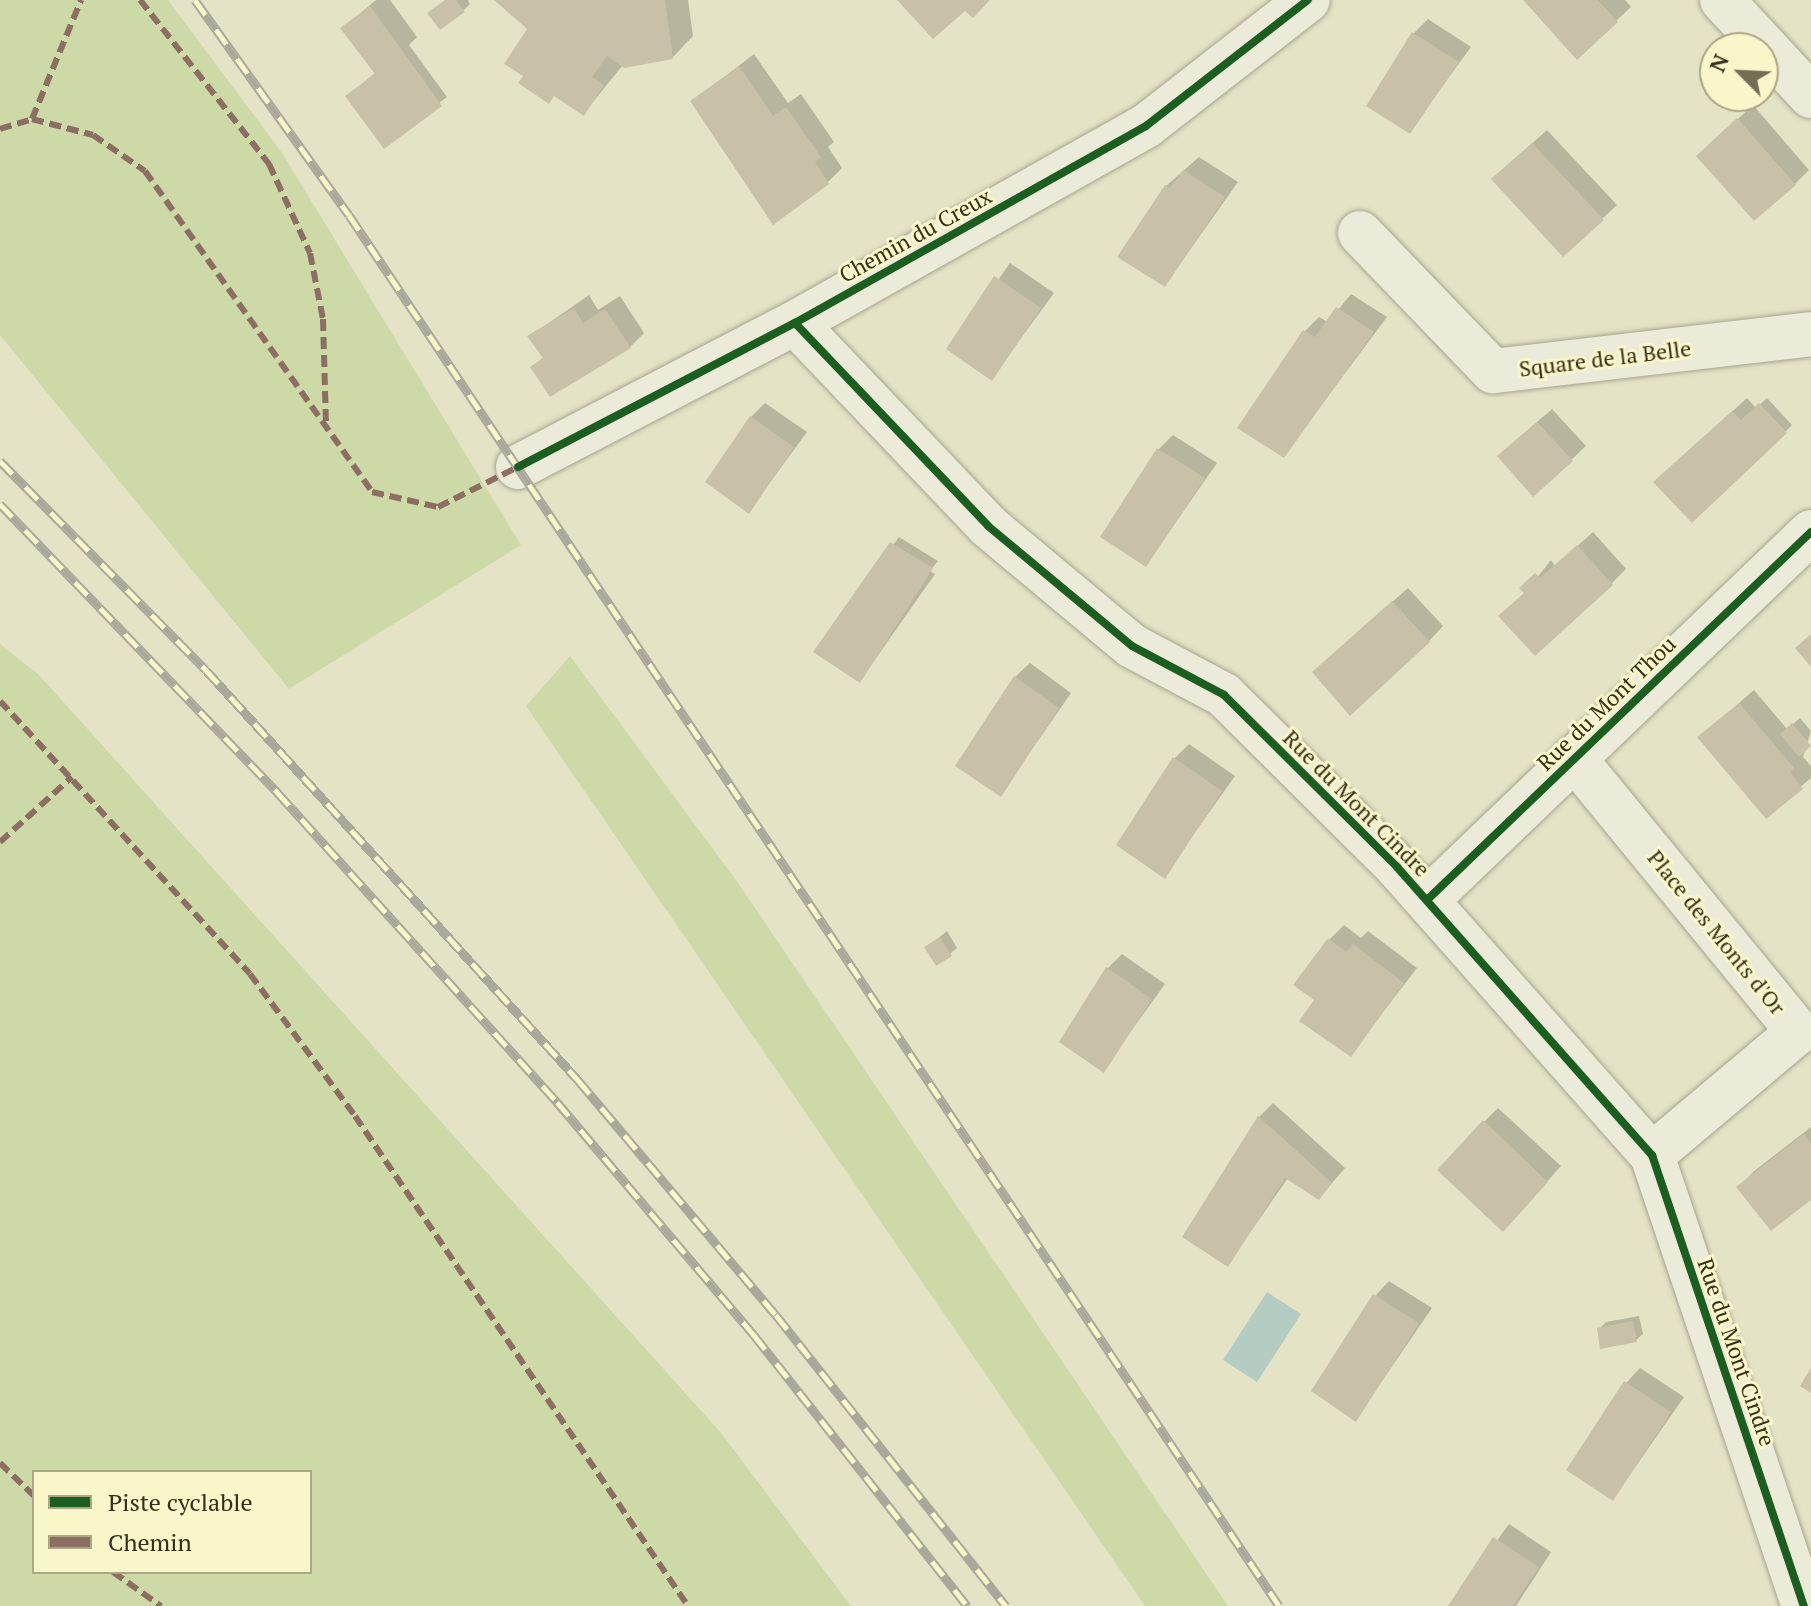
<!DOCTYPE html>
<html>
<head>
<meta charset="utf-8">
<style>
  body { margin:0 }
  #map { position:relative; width:1811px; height:1606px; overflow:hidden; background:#e5e3c6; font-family:"PT Serif",serif }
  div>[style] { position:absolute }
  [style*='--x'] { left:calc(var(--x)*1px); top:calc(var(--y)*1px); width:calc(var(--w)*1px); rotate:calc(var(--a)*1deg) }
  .green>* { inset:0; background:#cdd9a7 }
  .water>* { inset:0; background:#b4ccc2 }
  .shadow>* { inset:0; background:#0003 }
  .building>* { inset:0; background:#c9c1a7 }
  .roads { filter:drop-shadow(0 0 2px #a9a590) drop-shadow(0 0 2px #a9a590) }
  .street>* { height:44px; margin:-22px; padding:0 22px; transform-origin:22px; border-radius:22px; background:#ecebd9 }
  .rail>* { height:9px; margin-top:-4.5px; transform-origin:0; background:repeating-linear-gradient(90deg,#f9f6ca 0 18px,#aaa89a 0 36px); box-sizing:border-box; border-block:2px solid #aaa89a }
  .quiet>* { height:6px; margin-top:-3px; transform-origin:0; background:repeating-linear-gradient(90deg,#8d6e63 0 12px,transparent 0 18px) }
  .cycleway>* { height:8px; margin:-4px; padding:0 4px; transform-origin:4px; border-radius:4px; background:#1b5e20 }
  span { translate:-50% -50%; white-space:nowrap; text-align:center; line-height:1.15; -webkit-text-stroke:6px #f9f6ca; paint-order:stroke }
  .street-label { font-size:22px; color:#372f19 }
  .legend { position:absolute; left:32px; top:1470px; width:280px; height:104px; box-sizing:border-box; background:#f9f6ca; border:2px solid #aba683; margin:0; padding:10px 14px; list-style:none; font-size:24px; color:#372f19 }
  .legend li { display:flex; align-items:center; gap:16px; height:40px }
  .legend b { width:40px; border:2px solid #aba683 }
  .north { position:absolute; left:1699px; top:32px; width:80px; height:80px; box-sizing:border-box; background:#f9f6ca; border:2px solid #aba683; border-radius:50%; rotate:294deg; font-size:22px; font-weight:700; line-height:32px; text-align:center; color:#372f19 }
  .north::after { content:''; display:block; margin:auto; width:28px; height:36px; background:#746e56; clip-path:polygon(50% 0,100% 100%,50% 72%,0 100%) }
</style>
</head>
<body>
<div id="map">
  <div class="green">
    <div style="clip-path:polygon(0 0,168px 0,282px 153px,521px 545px,289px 689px,0 335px)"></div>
    <div style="clip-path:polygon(evenodd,0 644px,39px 675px,722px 1434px,851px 1606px,0 1606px,0 644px,310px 1472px,310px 1572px,34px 1572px,34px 1472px,310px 1472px)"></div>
    <div style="clip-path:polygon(570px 656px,736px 880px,1228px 1606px,1145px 1606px,526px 706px)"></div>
  </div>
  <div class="water">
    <div style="clip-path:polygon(1267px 1292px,1301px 1314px,1257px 1382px,1223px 1360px)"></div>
  </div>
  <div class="shadow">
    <div style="clip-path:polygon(376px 0,390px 0,417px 37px,409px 45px,447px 97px,384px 146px,348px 96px,376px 72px,343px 28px)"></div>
    <div style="clip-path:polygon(445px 0,468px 0,470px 4px,464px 10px,430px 13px)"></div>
    <div style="clip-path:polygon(496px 0,688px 0,693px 36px,672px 58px,623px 65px,584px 113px,526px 75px,530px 28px)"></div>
    <div style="clip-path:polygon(1525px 0,1625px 0,1631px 7px,1616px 21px)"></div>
    <div style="clip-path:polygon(1428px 19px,1471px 47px,1409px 132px,1414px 33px)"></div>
    <div style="clip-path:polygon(754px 54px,788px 103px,801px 94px,834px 142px,828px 147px,842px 168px,828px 182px,693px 101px)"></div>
    <div style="clip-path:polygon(1753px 105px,1809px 170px,1795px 184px,1713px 142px)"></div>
    <div style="clip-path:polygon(1547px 130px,1617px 205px,1563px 255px,1508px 165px)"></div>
    <div style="clip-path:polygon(1199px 157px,1238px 182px,1165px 285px,1166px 186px)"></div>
    <div style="clip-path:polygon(1010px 263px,1054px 293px,992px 378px,949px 349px)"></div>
    <div style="clip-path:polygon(1351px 294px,1387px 317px,1284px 455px,1305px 331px,1319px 317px,1328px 322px)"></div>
    <div style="clip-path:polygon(589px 295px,598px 310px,620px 296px,644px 333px,630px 347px,533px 368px,544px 356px,530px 336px)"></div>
    <div style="clip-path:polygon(1747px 398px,1756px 408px,1767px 398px,1792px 425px,1768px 449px,1670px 468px)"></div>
    <div style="clip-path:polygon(765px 403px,807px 432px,749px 511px,751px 417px)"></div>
    <div style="clip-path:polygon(1552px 409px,1586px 446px,1571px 460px,1514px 442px)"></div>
    <div style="clip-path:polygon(1173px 435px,1217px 463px,1146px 565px,1159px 449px)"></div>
    <div style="clip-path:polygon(1593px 532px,1626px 569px,1611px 584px,1526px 592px,1551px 560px,1555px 566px)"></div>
    <div style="clip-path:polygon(899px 537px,938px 561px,930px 571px,935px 574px,860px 681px,815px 651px)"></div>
    <div style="clip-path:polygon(1408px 588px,1443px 626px,1429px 641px,1329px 658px)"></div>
    <div style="clip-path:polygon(1030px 663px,1071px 693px,1001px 794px,1015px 677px)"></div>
    <div style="clip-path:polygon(1754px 690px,1787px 729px,1800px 718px,1811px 731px,1803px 757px,1811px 766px,1811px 778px,1766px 816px,1700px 737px)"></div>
    <div style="clip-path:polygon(1189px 744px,1235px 776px,1164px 876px,1175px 758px)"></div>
    <div style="clip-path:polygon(1344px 925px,1361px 938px,1368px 931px,1417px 968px,1351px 1054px,1316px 1000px,1329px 940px)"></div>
    <div style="clip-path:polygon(947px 931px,957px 948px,950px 954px,927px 947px)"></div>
    <div style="clip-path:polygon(1122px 954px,1165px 984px,1103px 1070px,1107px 969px)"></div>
    <div style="clip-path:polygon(1273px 1103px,1345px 1168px,1319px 1198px,1288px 1178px,1228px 1264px,1259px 1117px)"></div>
    <div style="clip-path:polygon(1498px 1108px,1561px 1166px,1517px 1215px,1484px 1122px)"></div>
    <div style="clip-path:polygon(1811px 1127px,1811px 1197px,1739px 1187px,1753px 1172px)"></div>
    <div style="clip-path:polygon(1389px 1281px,1432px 1308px,1356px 1419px,1375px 1296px)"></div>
    <div style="clip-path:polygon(1639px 1316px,1643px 1334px,1636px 1340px,1599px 1329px,1606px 1322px)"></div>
    <div style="clip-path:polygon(1640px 1368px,1684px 1397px,1613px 1499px,1626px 1383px)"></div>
    <div style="clip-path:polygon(1509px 1524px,1551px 1552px,1516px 1606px,1450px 1606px)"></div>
  </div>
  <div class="building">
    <div style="clip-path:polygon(445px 0,456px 0,465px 12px,440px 30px,427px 13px)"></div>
    <div style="clip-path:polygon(494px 0,665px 0,673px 59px,624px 68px,607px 56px,592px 77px,604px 85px,584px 116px,554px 96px,549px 104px,518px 83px,523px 76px,504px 64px,527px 29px)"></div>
    <div style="clip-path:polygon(897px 0,990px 0,973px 18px,965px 11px,933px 39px)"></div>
    <div style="clip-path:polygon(1523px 0,1598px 0,1618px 22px,1577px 60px)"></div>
    <div style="clip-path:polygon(370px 6px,442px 106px,384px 149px,345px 96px,375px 74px,340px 28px)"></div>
    <div style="clip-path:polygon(1412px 32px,1459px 62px,1410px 134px,1366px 106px)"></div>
    <div style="clip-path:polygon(739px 66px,773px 116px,786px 107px,821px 157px,815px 162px,829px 184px,773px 225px,690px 101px)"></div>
    <div style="clip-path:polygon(1737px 118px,1796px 185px,1754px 221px,1696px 156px)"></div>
    <div style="clip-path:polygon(1532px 143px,1604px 220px,1563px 257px,1491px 179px)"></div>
    <div style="clip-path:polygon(1183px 170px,1225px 197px,1165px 287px,1117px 257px,1165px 185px,1170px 188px)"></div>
    <div style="clip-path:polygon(994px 276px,1041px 308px,992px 381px,946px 349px)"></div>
    <div style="clip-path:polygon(1336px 307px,1374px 332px,1284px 458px,1237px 428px,1303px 330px,1315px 337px)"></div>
    <div style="clip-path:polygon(574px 308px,583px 323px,605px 309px,631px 348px,550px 397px,530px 367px,543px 358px,527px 336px)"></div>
    <div style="clip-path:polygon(1759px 403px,1787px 433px,1692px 523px,1653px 482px,1732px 411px,1741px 420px)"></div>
    <div style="clip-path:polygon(750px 416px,794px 447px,749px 514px,705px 482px)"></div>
    <div style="clip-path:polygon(1537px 422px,1573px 461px,1533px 497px,1497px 456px)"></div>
    <div style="clip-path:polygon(1157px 448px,1205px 478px,1146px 567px,1100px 537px)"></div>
    <div style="clip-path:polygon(890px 542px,933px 568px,860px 683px,813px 652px)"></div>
    <div style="clip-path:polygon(1577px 545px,1613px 585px,1535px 656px,1498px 616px,1524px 593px,1519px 588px,1535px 573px,1540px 578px)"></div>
    <div style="clip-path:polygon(1392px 601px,1430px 642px,1350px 716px,1312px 672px)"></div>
    <div style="clip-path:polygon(1811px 634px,1811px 667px,1795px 648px)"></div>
    <div style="clip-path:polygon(1014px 676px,1059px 708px,1001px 797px,955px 766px)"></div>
    <div style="clip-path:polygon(1739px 703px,1794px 768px,1790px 772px,1803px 789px,1766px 819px,1697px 737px)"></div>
    <div style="clip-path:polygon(1792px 723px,1811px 746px,1799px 757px,1780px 734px)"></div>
    <div style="clip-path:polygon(1173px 757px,1222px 791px,1165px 879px,1116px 845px)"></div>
    <div style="clip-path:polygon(940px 937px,952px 956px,936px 966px,924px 947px)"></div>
    <div style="clip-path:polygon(1328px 938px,1346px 952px,1353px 944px,1404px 983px,1351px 1057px,1299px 1021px,1314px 1000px,1293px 985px)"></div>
    <div style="clip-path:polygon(1106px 967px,1152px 999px,1104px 1073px,1059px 1042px)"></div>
    <div style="clip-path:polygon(1258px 1116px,1332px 1183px,1319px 1200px,1285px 1178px,1228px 1267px,1182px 1237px)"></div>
    <div style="clip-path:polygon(1483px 1120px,1548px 1182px,1503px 1232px,1437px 1170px)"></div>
    <div style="clip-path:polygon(1804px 1134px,1811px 1144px,1811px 1200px,1771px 1231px,1736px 1187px)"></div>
    <div style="clip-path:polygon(1373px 1294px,1419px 1323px,1356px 1422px,1311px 1391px)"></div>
    <div style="clip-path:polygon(1633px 1321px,1637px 1342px,1600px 1349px,1597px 1328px)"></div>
    <div style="clip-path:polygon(1811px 1368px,1811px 1393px,1800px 1386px)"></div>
    <div style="clip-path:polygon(1624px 1381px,1671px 1412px,1613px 1501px,1566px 1470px)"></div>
    <div style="clip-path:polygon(1493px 1537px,1539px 1567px,1513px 1606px,1448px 1606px)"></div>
  </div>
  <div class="roads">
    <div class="street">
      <div style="--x:1722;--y:0;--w:131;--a:47.2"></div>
      <div style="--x:1360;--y:233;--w:192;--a:46.1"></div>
      <div style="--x:1493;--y:371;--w:320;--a:-6.6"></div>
      <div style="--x:795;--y:323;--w:280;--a:46.4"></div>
      <div style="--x:988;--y:526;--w:187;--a:39.8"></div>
      <div style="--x:1132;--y:646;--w:104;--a:28"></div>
      <div style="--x:1224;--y:695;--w:244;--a:44.8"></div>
      <div style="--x:1397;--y:867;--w:385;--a:48.5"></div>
      <div style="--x:1652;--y:1155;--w:476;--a:71.4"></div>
      <div style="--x:518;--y:467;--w:312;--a:-27.5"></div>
      <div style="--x:795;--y:323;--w:403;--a:-29.3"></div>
      <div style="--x:1146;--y:126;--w:205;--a:-37.9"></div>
      <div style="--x:1574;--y:758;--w:354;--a:50.7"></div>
      <div style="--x:1798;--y:1032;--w:191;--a:139.9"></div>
      <div style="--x:1427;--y:900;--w:532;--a:-43.78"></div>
    </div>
  </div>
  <div class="rail">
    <div style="--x:195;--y:0;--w:264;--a:54.4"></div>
    <div style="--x:349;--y:215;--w:1673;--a:56.23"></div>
    <div style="--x:0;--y:461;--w:293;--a:45.4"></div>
    <div style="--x:206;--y:670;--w:554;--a:47.78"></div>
    <div style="--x:578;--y:1080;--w:307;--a:49.9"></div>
    <div style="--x:776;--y:1315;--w:371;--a:51.7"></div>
    <div style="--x:0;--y:504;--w:400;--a:46.1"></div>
    <div style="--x:277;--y:792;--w:418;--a:47.9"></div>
    <div style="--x:557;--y:1102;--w:305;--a:49.8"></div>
    <div style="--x:754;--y:1335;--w:345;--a:51.8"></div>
  </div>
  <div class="quiet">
    <div style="--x:140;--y:0;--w:209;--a:51.8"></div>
    <div style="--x:269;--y:164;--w:98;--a:65.3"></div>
    <div style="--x:310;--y:253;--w:67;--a:78.9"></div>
    <div style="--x:323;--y:319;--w:108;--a:88.4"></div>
    <div style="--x:32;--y:119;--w:129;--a:-67.6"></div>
    <div style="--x:0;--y:129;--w:34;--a:-17"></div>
    <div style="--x:32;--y:119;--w:63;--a:14.7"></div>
    <div style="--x:93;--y:135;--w:63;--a:34.7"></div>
    <div style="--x:145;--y:171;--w:393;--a:54.7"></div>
    <div style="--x:372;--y:492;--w:68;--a:12.8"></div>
    <div style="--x:438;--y:507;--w:89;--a:-26.6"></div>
    <div style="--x:0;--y:701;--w:370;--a:47.5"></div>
    <div style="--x:250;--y:974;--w:177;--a:53.5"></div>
    <div style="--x:355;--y:1116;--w:592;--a:55.8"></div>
    <div style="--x:0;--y:842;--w:97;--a:-42.1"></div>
    <div style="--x:0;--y:1463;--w:47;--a:44.1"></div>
    <div style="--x:113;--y:1572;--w:59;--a:35.3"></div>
  </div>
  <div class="cycleway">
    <div style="--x:795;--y:323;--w:280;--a:46.4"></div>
    <div style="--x:988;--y:526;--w:187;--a:39.8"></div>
    <div style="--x:1132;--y:646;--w:104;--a:28"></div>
    <div style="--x:1224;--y:695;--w:244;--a:44.8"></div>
    <div style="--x:1397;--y:867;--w:385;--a:48.5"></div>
    <div style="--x:1652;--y:1155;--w:476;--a:71.4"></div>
    <div style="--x:518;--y:467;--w:312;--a:-27.5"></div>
    <div style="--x:795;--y:323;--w:403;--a:-29.3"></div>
    <div style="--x:1146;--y:126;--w:205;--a:-37.9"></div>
    <div style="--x:1427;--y:900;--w:532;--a:-43.78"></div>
  </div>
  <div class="street-label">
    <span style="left:915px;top:235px;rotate:-29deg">Chemin du Creux</span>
    <span style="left:1605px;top:358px;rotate:-7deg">Square de la Belle</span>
    <span style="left:1606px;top:703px;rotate:-44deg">Rue du Mont Thou</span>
    <span style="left:1357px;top:803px;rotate:45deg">Rue du Mont Cindre</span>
    <span style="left:1717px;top:932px;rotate:51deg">Place des Monts d'Or</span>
    <span style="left:1737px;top:1352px;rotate:71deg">Rue du Mont Cindre</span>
  </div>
  <ul class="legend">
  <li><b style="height:10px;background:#1b5e20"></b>Piste cyclable</li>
  <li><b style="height:10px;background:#8d6e63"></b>Chemin</li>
  </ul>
  <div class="north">N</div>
</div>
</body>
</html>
